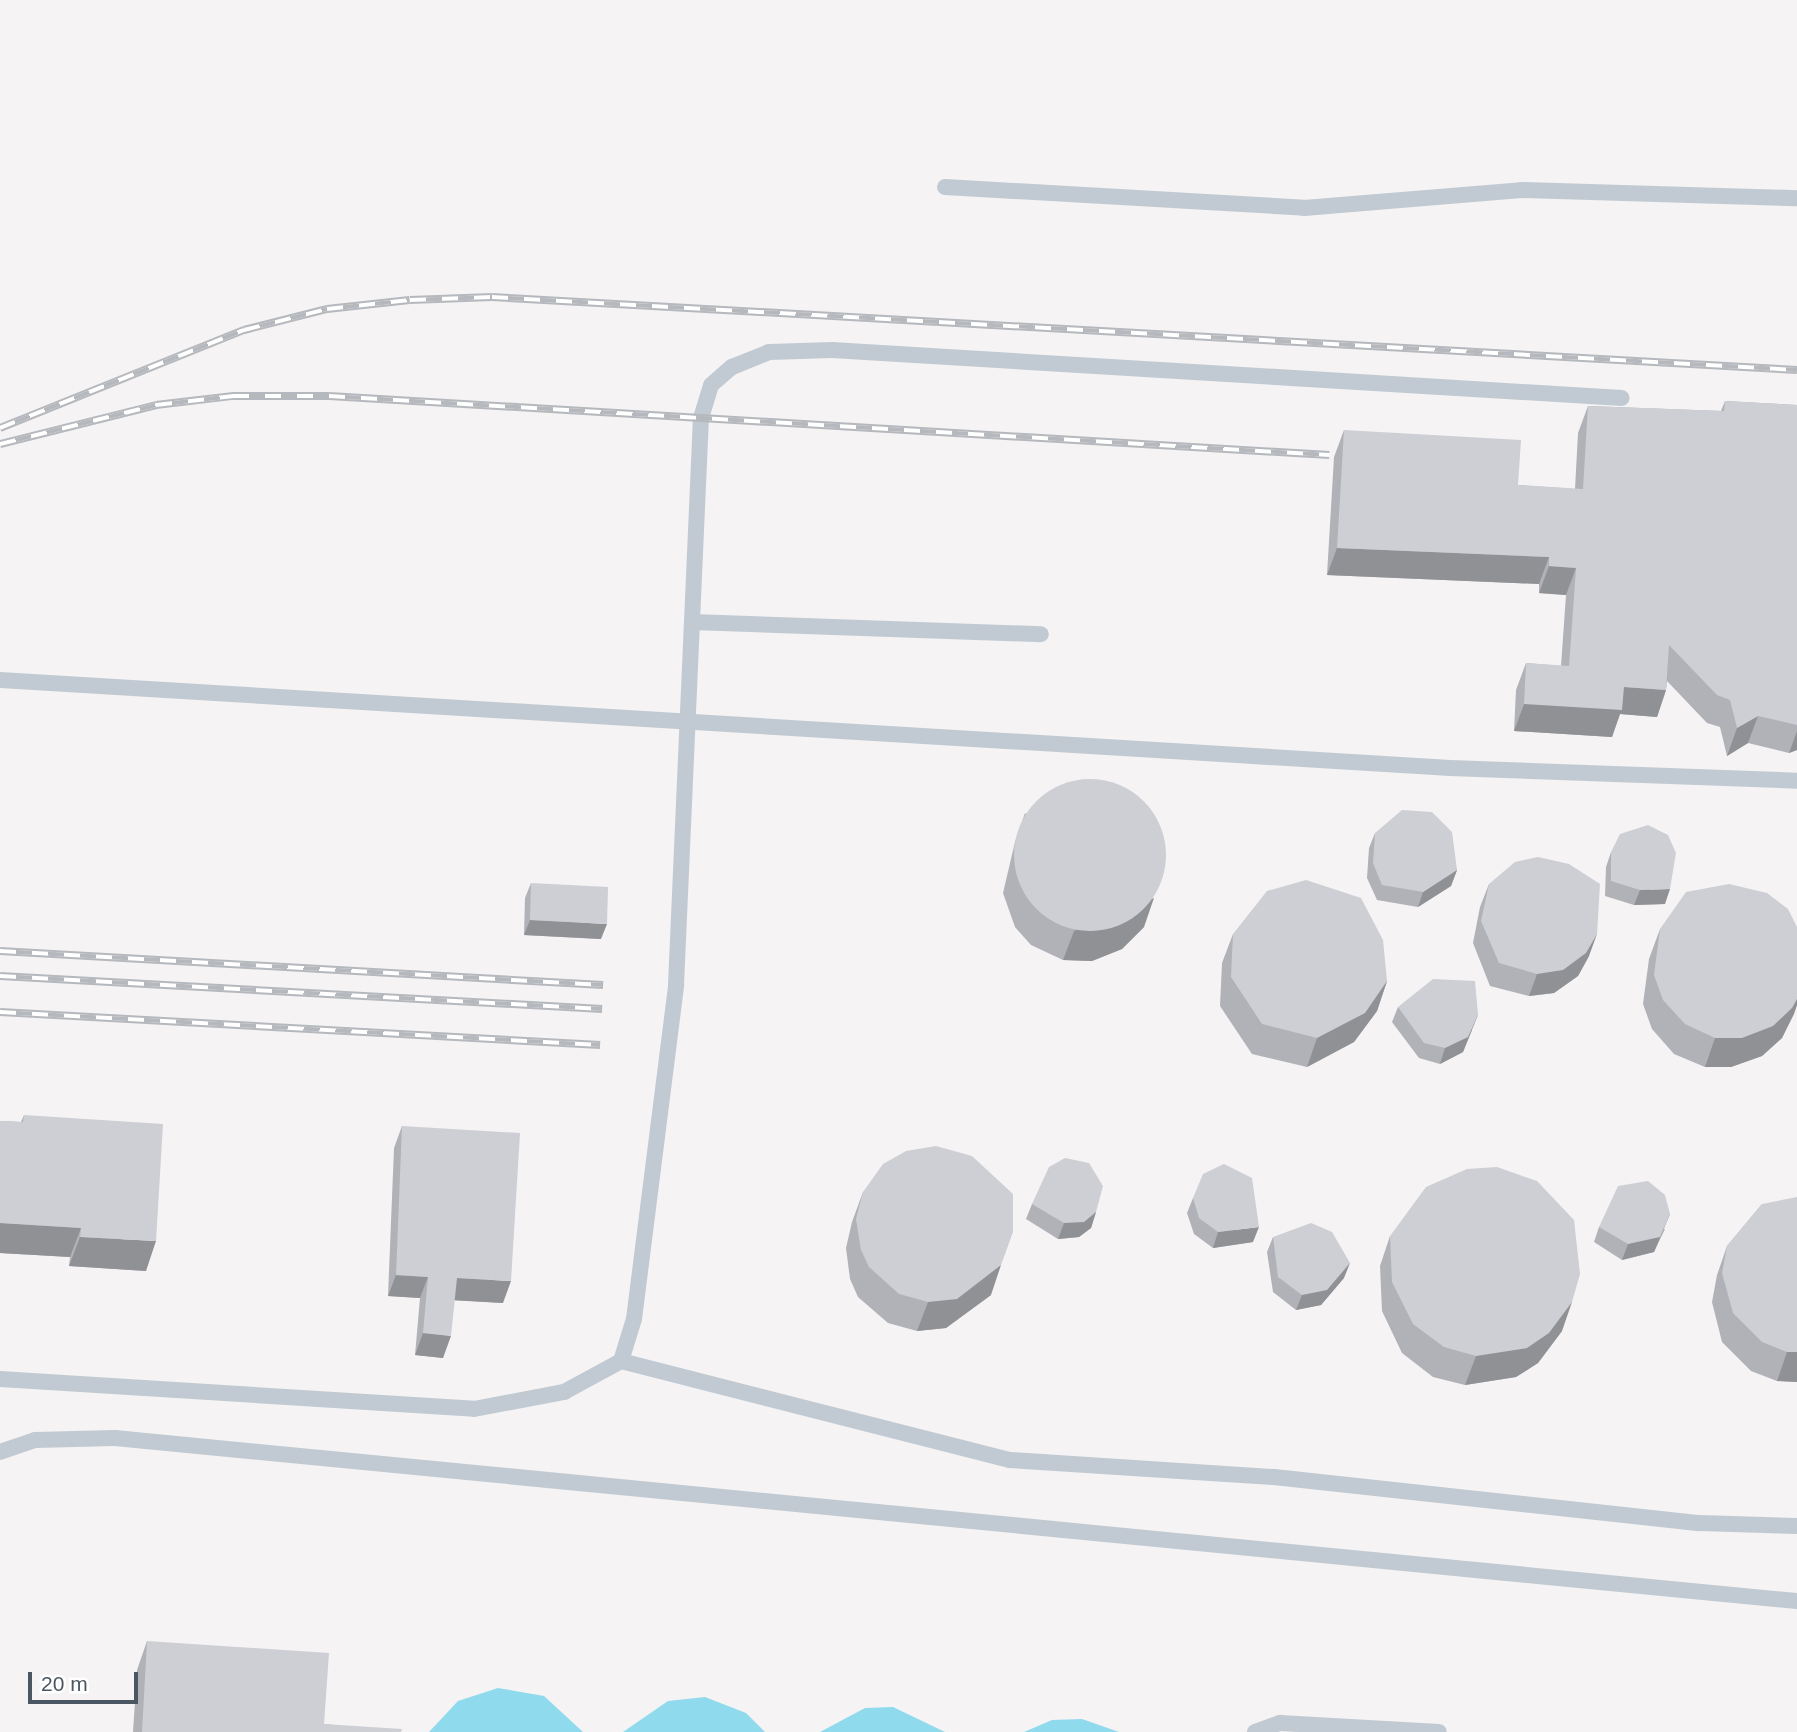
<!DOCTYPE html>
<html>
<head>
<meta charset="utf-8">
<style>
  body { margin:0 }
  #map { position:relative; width:1797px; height:1732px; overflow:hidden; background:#f5f3f3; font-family:Arial,sans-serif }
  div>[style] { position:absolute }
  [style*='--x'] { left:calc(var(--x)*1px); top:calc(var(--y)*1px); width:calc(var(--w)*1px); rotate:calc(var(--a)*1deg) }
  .water>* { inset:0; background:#90daee }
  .service>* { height:16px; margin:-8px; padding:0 8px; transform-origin:8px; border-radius:8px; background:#c1cad2 }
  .rail>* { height:8px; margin-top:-4px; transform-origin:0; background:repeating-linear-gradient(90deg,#fff 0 16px,#b5b8bd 0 32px); box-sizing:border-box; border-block:2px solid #b5b8bd }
  .wall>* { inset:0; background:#b0b2b7 }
  .shaded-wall>* { inset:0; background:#909195 }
  .building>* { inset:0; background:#cdcfd5 }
  .round { border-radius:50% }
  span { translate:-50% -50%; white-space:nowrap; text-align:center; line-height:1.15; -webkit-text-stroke:5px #fff; paint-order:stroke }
  .scale { position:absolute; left:28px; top:1672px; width:110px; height:32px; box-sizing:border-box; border:4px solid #4a5661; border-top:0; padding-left:9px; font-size:21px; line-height:24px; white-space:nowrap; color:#4a5661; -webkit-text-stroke:5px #fff; paint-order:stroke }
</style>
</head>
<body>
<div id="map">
  <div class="water">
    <div style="clip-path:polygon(498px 1688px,544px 1696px,583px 1732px,429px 1732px,458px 1701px)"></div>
    <div style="clip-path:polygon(705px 1697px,746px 1713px,765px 1732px,623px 1732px,668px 1701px)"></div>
    <div style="clip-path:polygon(893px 1707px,945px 1732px,820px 1732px,865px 1708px)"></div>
    <div style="clip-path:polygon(1082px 1719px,1119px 1732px,1024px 1732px,1052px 1720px)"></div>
  </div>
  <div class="service">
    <div style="--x:945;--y:187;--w:360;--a:3.3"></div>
    <div style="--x:1304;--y:208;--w:218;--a:-4.7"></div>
    <div style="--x:1521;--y:190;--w:276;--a:1.7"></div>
    <div style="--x:692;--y:622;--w:349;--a:2"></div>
    <div style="--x:0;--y:680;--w:1453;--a:3.47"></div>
    <div style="--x:1450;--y:768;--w:347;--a:2.1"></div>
    <div style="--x:621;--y:1361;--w:401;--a:14.3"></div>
    <div style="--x:1010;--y:1460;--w:265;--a:3.7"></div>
    <div style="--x:1274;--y:1477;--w:428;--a:6.2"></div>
    <div style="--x:1700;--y:1523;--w:97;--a:1.8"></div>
    <div style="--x:0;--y:1379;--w:475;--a:3.6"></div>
    <div style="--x:474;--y:1409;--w:92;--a:-10.7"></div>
    <div style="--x:564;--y:1392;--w:65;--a:-28.5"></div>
    <div style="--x:621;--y:1361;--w:44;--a:-72.8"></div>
    <div style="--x:634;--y:1319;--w:337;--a:-82.8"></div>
    <div style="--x:676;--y:985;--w:568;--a:-87.48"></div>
    <div style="--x:701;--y:418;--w:34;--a:-73"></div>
    <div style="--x:711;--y:385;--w:28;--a:-41"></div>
    <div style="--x:732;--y:367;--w:40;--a:-22"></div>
    <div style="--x:769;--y:352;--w:63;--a:-1.8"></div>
    <div style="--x:832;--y:350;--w:791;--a:3.48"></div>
    <div style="--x:0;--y:1452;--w:37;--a:-19"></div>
    <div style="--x:35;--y:1440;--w:80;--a:-1.4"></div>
    <div style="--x:115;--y:1438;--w:1690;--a:5.54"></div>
    <div style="--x:1255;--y:1732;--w:27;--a:-20"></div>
    <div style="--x:1280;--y:1723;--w:159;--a:3.2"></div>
  </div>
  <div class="rail">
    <div style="--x:0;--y:428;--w:263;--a:-21.9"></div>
    <div style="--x:244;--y:330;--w:86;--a:-14.2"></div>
    <div style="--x:327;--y:309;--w:83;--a:-6.2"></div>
    <div style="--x:410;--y:300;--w:82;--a:-2.1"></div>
    <div style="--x:492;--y:297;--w:1307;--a:3.2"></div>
    <div style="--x:0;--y:444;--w:161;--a:-14"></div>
    <div style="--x:156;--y:405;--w:78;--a:-6.7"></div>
    <div style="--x:233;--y:396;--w:96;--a:0"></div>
    <div style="--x:329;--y:396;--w:1002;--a:3.38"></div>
    <div style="--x:0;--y:951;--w:604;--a:3.23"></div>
    <div style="--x:0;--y:976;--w:603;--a:3.14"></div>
    <div style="--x:0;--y:1012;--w:601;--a:3.15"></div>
  </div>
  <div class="wall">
    <div style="clip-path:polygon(1725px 401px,1797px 405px,1797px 750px,1789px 753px,1748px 743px,1727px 756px,1720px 727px,1707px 723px,1667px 681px,1666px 690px,1657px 717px,1620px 714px,1612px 737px,1514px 731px,1516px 690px,1526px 663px,1561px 666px,1566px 595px,1539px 593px,1539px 584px,1327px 575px,1334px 457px,1344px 430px,1518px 485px,1575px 489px,1578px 433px,1588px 406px,1721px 411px)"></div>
    <div style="clip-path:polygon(1025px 813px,1144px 927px,1122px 949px,1092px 961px,1063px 960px,1031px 945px,1015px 927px,1003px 893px,1015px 842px)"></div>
    <div style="clip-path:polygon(1375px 833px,1457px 870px,1451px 886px,1418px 907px,1377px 900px,1367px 878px,1369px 848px)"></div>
    <div style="clip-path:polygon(1611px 852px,1665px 904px,1634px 905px,1605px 896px,1606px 867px)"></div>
    <div style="clip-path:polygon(531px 883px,601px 939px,524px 935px,525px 898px)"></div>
    <div style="clip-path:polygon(1489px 884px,1589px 956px,1578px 976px,1554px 993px,1529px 996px,1490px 986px,1473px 943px,1480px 907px)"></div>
    <div style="clip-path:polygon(1797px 927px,1797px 1005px,1782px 1038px,1762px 1056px,1731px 1067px,1705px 1067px,1674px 1054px,1652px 1029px,1643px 1004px,1649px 959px,1660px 929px)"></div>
    <div style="clip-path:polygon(1233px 934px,1387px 981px,1377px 1011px,1354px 1042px,1307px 1067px,1252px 1054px,1220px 1006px,1222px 963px)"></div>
    <div style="clip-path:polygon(1398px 1007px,1472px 1030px,1463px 1052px,1440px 1064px,1419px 1058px,1392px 1022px)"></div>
    <div style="clip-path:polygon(24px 1115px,146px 1271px,69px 1266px,70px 1257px,0 1253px,0 1121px,21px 1122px)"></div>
    <div style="clip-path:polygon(402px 1126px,503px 1303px,454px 1300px,443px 1358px,415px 1355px,420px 1298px,388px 1296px,394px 1148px)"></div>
    <div style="clip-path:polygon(863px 1192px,991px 1295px,946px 1328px,917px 1331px,888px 1323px,858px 1297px,850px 1279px,846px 1248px,852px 1222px)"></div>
    <div style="clip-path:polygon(1193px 1198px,1253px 1242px,1213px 1248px,1194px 1234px,1187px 1213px)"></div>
    <div style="clip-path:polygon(1032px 1204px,1096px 1212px,1091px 1228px,1079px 1237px,1058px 1239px,1026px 1219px)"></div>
    <div style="clip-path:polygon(1762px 1204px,1797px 1382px,1777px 1381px,1751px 1371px,1722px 1342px,1712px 1302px,1717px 1275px,1727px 1246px)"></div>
    <div style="clip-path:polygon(1599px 1227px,1665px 1229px,1654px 1252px,1622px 1260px,1594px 1242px)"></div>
    <div style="clip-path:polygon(1390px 1236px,1562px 1331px,1538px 1363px,1516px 1377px,1465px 1385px,1433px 1377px,1402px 1353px,1382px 1311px,1380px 1266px)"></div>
    <div style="clip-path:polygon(1273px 1237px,1344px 1278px,1321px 1305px,1296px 1310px,1273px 1292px,1267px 1252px)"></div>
    <div style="clip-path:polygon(147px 1641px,324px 1724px,401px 1732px,133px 1732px,137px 1670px)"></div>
  </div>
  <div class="shaded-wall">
    <div style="clip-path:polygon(1337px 548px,1549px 557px,1539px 584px,1327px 575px)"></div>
    <div style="clip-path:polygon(1549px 566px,1576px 568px,1566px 595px,1539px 593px)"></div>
    <div style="clip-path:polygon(1624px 687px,1666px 690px,1657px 717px,1620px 714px,1612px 737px,1514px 731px,1524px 704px)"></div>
    <div style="clip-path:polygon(1758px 716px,1748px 743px,1727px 756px,1737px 728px)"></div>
    <div style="clip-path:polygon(1797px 731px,1797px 750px,1789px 753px)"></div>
    <div style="clip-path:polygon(1457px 870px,1451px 886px,1418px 907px,1423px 892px)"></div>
    <div style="clip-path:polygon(1670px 889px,1665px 904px,1634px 905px,1640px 890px)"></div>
    <div style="clip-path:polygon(1154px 898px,1144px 927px,1122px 949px,1092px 961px,1063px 960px,1074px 931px)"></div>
    <div style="clip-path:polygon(530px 920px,607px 924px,601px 939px,524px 935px)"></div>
    <div style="clip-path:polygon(1597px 934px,1589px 956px,1578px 976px,1554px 993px,1529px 996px,1537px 974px)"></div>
    <div style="clip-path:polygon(1387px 981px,1377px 1011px,1354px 1042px,1307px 1067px,1317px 1038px)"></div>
    <div style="clip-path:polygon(1797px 999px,1797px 1005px,1794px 1014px,1782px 1038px,1762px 1056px,1731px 1067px,1705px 1067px,1715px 1038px)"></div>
    <div style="clip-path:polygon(1478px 1015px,1463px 1052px,1440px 1064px,1445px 1048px)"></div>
    <div style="clip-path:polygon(1096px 1212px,1091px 1228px,1079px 1237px,1058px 1239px,1064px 1223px)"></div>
    <div style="clip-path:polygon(1670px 1214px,1654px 1252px,1622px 1260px,1628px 1244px)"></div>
    <div style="clip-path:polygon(0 1223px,81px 1228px,70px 1257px,0 1253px)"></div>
    <div style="clip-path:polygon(1259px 1227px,1253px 1242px,1213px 1248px,1218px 1232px)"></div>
    <div style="clip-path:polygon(80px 1237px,156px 1241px,146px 1271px,69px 1266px)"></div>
    <div style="clip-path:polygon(1350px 1263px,1344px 1278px,1321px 1305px,1296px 1310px,1302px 1295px)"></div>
    <div style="clip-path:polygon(1001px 1265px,991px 1295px,946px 1328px,917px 1331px,928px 1302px)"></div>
    <div style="clip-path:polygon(396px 1275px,428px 1277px,420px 1298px,388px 1296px)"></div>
    <div style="clip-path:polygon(457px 1278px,511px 1281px,503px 1303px,449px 1300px)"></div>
    <div style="clip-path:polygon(1572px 1302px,1562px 1331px,1538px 1363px,1516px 1377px,1465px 1385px,1476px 1356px)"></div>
    <div style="clip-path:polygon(423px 1333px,451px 1336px,443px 1358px,415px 1355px)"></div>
    <div style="clip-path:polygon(1787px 1352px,1797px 1352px,1797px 1382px,1777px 1381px)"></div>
  </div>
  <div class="building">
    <div style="clip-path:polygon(1725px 401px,1797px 405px,1797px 725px,1758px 716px,1737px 728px,1730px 700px,1717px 695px,1669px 645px,1666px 690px,1624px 687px,1622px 710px,1524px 704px,1526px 663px,1569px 666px,1576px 568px,1549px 566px,1549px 557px,1337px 548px,1344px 430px,1521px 440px,1518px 485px,1583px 489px,1588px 406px,1724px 411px)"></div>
    <div class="round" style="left:1014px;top:779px;width:152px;height:152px"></div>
    <div style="clip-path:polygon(1402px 810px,1432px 812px,1452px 832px,1457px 870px,1423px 892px,1382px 885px,1373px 863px,1375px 833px)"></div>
    <div style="clip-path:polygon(1648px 825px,1668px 835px,1676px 853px,1670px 889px,1640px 890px,1611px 881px,1611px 852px,1620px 834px)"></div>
    <div style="clip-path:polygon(1538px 857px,1569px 864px,1600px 884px,1597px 934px,1586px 953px,1563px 970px,1537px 974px,1499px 963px,1481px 921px,1489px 884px,1515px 862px)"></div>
    <div style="clip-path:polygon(1306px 880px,1361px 898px,1383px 940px,1387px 981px,1365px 1013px,1317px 1038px,1262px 1024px,1231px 977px,1233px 934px,1267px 891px)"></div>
    <div style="clip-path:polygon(531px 883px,608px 887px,607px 924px,530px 920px)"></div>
    <div style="clip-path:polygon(1729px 884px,1767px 893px,1788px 909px,1797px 927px,1797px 999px,1792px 1008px,1773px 1026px,1742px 1038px,1715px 1038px,1685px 1024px,1663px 1000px,1654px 975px,1660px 929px,1686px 892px)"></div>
    <div style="clip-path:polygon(1433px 979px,1475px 981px,1478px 1015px,1468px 1037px,1445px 1048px,1424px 1043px,1398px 1007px)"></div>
    <div style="clip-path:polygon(24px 1115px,163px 1124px,156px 1241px,80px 1237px,81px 1228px,0 1223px,0 1121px,23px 1122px)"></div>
    <div style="clip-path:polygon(402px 1126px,520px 1133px,511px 1281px,457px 1278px,451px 1336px,423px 1333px,428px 1277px,396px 1275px)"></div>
    <div style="clip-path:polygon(936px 1146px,972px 1156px,1013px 1194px,1013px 1232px,1001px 1265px,957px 1299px,928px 1302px,899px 1294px,869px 1267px,861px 1250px,856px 1219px,863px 1192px,883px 1164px,906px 1151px)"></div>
    <div style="clip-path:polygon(1065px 1158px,1089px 1163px,1103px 1186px,1096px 1212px,1084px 1222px,1064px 1223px,1032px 1204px,1049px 1167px)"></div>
    <div style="clip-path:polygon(1224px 1164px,1252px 1178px,1259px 1227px,1218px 1232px,1199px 1218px,1193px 1198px,1203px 1174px)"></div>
    <div style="clip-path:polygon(1497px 1167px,1537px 1181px,1574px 1220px,1580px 1274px,1572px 1302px,1549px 1333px,1527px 1348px,1476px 1356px,1444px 1347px,1413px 1324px,1392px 1282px,1390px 1236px,1426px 1187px,1467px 1169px)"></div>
    <div style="clip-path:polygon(1648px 1181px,1665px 1195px,1670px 1214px,1660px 1237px,1628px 1244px,1599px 1227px,1618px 1186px)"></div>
    <div style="clip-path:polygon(1797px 1197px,1797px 1352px,1787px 1352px,1762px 1342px,1733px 1313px,1722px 1273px,1727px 1246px,1762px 1204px)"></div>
    <div style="clip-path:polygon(1311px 1223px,1332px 1232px,1350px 1263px,1327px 1290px,1302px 1295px,1278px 1277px,1273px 1237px)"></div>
    <div style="clip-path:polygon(147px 1641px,329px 1653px,324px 1724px,402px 1729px,401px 1732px,142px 1732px)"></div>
  </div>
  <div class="scale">20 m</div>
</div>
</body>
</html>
